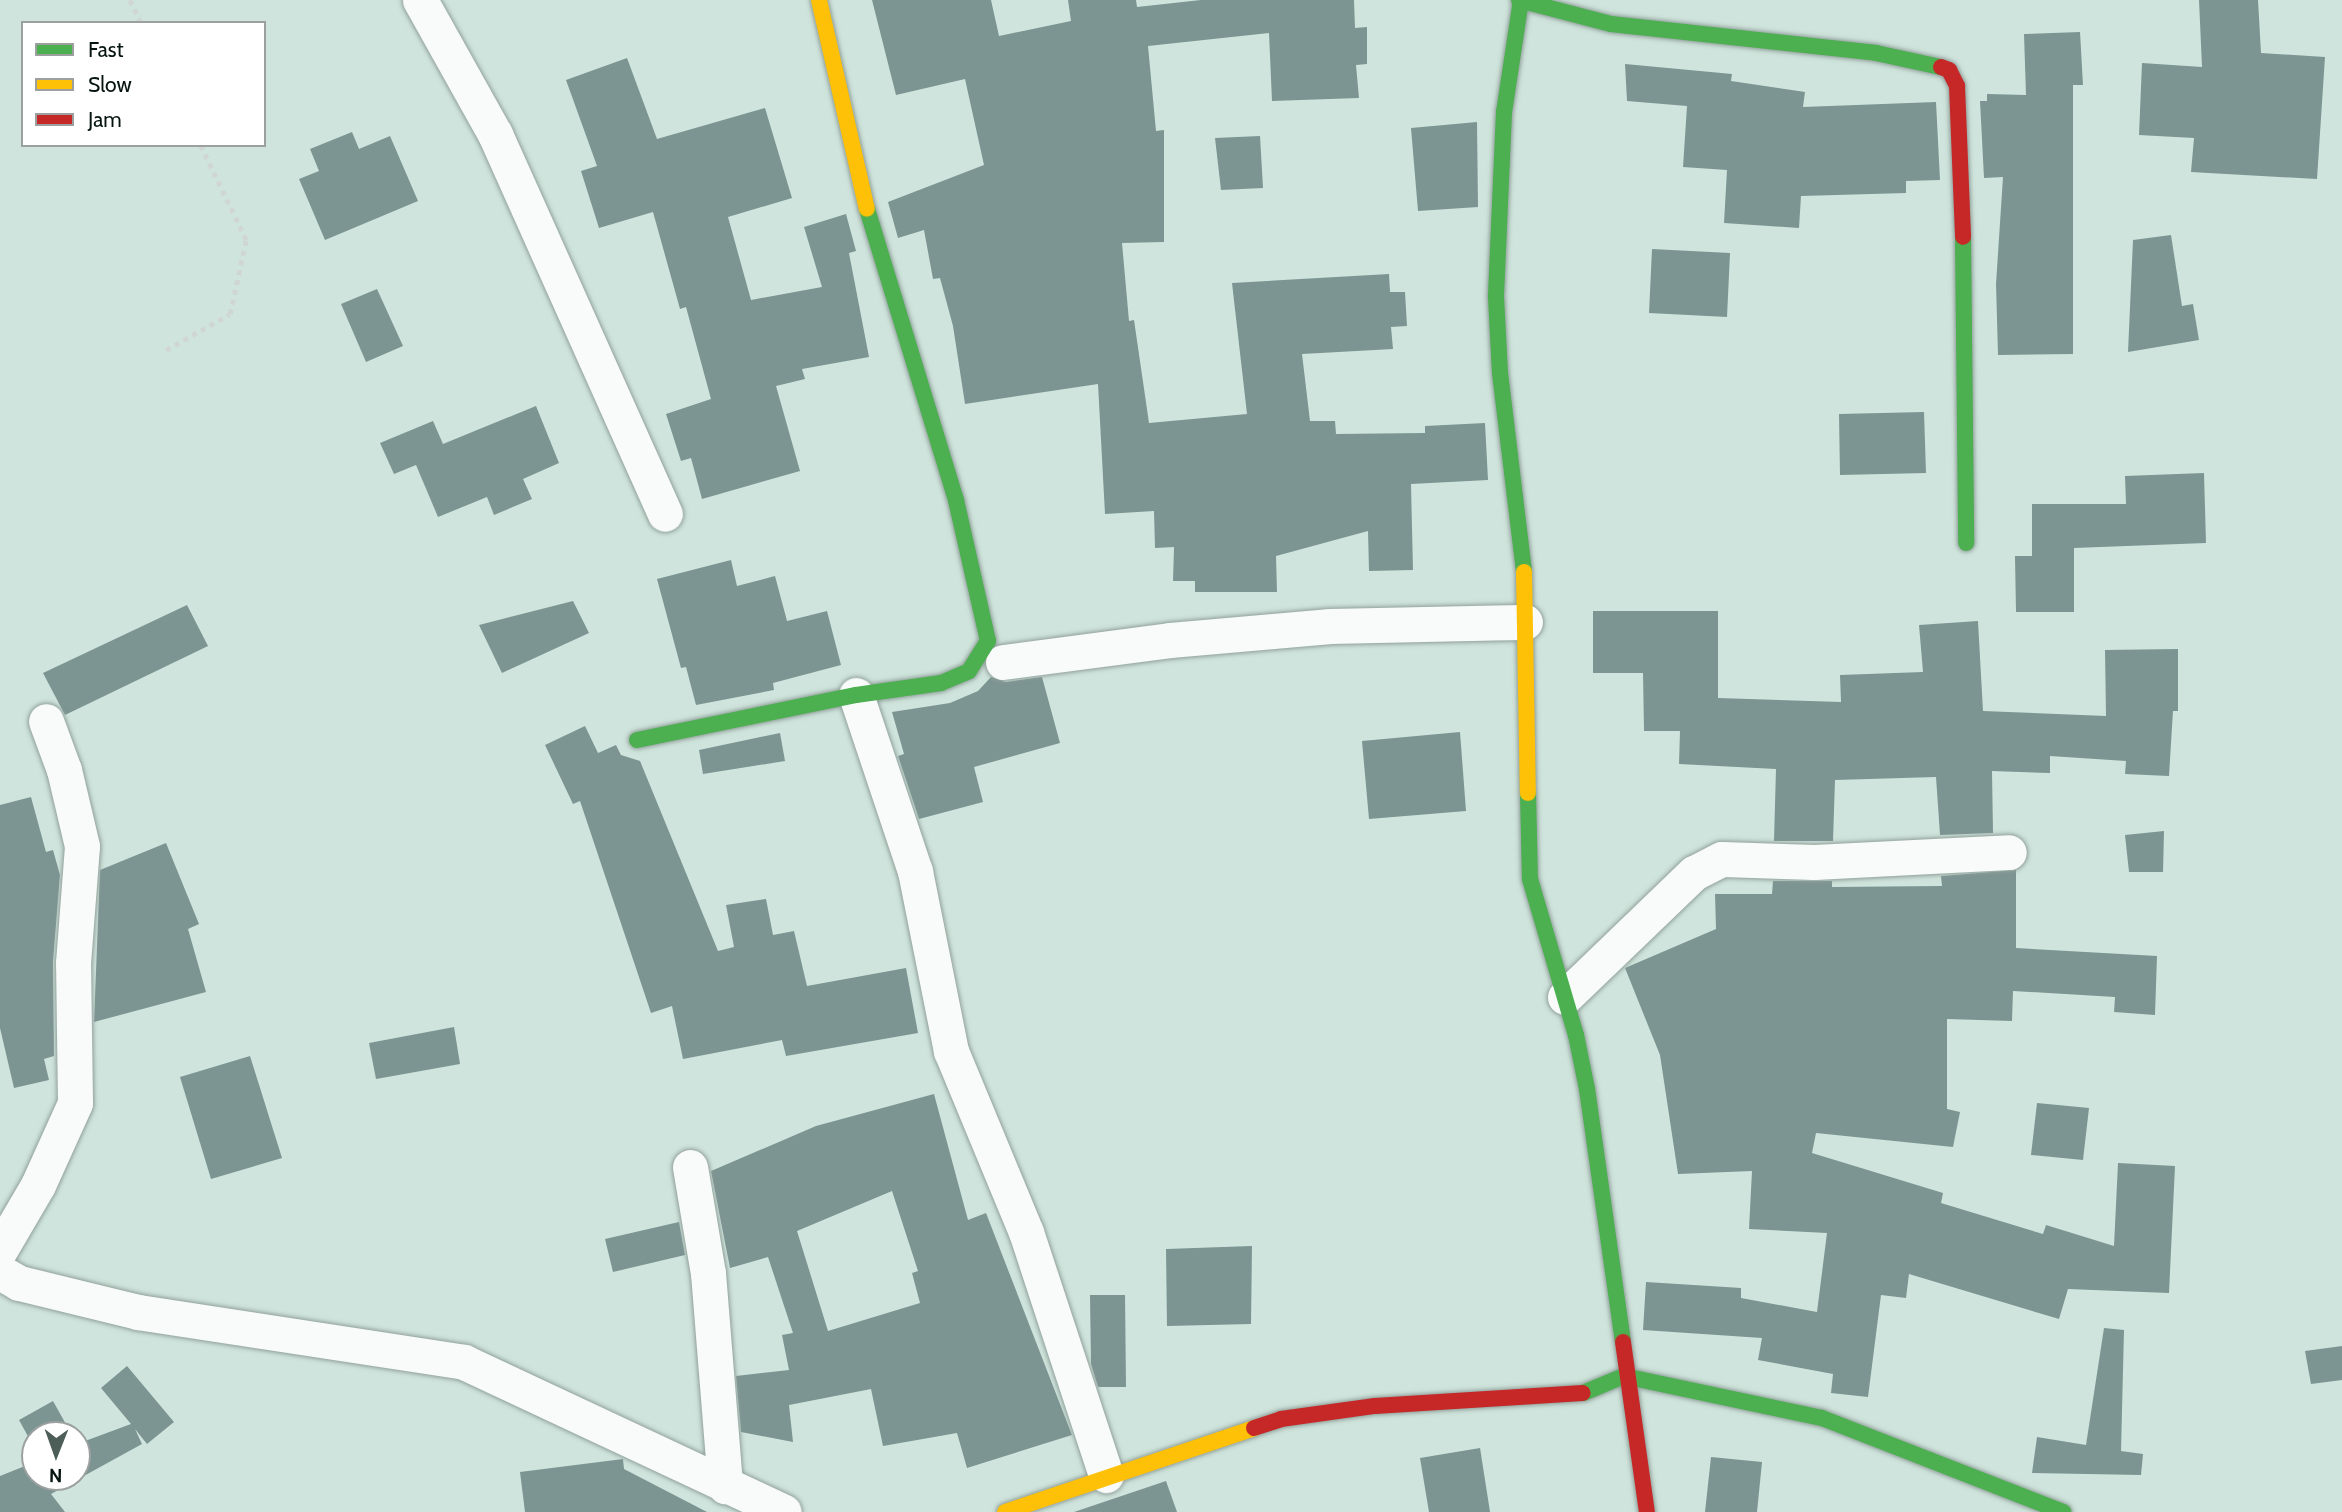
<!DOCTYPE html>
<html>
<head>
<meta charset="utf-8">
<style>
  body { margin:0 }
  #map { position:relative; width:2342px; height:1512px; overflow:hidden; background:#cfe4dc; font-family:Cabin,sans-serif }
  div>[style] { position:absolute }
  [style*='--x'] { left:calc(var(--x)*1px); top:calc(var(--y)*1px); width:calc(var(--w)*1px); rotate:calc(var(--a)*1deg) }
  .building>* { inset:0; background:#7c9492 }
  .path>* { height:4.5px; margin-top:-2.25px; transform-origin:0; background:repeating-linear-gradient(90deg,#d0d6d4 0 5px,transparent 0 10px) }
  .roads { filter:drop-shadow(0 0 2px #91a19b) drop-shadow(0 0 2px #91a19b) }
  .street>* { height:35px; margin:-17.5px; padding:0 17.5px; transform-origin:17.5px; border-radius:17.5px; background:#f8fbfa }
  .fast>* { height:16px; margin:-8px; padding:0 8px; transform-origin:8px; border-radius:8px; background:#4caf50 }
  .slow>* { height:16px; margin:-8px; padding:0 8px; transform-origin:8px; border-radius:8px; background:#ffc107 }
  .jam>* { height:16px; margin:-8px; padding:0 8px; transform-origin:8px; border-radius:8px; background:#c62828 }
  span { translate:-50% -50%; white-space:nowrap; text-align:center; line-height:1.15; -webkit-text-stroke:7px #fff; paint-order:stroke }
  .legend { position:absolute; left:21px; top:21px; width:245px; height:126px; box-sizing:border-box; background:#fff; border:2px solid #9ca19f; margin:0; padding:9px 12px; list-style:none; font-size:21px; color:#071510 }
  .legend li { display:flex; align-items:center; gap:14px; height:35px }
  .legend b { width:35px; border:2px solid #9ca19f }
  .north { position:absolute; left:21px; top:1421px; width:70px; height:70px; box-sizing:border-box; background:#fff; border:2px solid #9ca19f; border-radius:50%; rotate:181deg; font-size:19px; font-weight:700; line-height:28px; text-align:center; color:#071510 }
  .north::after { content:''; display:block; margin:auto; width:24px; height:32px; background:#4d5d57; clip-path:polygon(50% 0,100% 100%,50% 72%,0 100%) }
</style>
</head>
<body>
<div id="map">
  <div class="building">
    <div style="clip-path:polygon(872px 0,991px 0,999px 36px,1071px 21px,1068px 0,1136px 0,1137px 7px,1201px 0,1354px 0,1355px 28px,1367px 27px,1367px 64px,1356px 65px,1359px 98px,1272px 101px,1269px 33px,1148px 46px,1156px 131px,1164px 130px,1164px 242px,1122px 243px,1129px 321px,1134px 320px,1149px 423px,1247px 414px,1232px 283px,1389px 274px,1390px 292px,1405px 292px,1407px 326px,1391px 327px,1393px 349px,1302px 354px,1310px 421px,1335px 421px,1336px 434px,1425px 433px,1425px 426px,1485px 423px,1488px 480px,1411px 484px,1413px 570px,1369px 571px,1368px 531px,1276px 556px,1277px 592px,1195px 592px,1195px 581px,1173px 581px,1174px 547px,1155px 548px,1154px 511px,1105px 514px,1098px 384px,965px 404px,953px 326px,940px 278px,933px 279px,924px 230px,898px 238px,888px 202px,984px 165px,965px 79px,896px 95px)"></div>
    <div style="clip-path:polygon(2199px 0,2258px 0,2261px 53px,2325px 57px,2317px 179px,2191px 172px,2194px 138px,2139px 135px,2142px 63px,2202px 67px)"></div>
    <div style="clip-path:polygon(2080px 32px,2083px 85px,2073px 85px,2073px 354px,1998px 355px,1996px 284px,2003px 177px,1984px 178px,1980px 101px,1987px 101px,1987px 94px,2026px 95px,2024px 34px)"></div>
    <div style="clip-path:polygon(627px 58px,657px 139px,765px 108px,792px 198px,728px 217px,751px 300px,822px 287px,804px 227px,846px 214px,856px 251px,849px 253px,869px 357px,802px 369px,805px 379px,776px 386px,800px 471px,702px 499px,691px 458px,681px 461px,666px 414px,711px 399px,686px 307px,680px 309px,653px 212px,599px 228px,581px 171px,597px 166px,566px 80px)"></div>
    <div style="clip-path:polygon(1625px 64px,1732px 74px,1731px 81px,1805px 92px,1803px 107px,1936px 102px,1940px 180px,1906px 181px,1906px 193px,1801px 196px,1799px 228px,1724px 223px,1727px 170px,1683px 167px,1687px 106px,1627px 101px)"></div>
    <div style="clip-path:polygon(1477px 122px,1478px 207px,1418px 211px,1411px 128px)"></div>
    <div style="clip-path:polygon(352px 132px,359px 149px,390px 136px,418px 201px,325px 240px,299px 179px,319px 171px,310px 149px)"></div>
    <div style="clip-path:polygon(1260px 136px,1263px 188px,1221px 190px,1215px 138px)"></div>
    <div style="clip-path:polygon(2171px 235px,2182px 306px,2193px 304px,2199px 340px,2128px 352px,2133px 240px)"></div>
    <div style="clip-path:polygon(1652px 249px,1730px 253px,1727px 317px,1649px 313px)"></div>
    <div style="clip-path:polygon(377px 289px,403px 346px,366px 362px,341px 304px)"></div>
    <div style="clip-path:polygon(536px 406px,559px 463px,523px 479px,532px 499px,494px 515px,487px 497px,438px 517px,416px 465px,394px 474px,380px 443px,433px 421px,443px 444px)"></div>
    <div style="clip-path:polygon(1924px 412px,1926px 473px,1840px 475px,1839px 414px)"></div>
    <div style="clip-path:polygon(2204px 473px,2206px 543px,2074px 548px,2074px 612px,2016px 612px,2015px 556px,2032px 556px,2032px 504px,2126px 504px,2125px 476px)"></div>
    <div style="clip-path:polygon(731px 560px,737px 586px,775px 576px,787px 621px,827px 611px,841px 665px,773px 683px,774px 690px,696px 705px,686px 667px,681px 668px,657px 579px)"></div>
    <div style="clip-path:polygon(573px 601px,589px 633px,502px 673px,479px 625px)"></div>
    <div style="clip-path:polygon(187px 605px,208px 646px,65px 715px,43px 673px)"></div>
    <div style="clip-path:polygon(1593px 611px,1718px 611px,1718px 698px,1841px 702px,1840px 675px,1923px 672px,1919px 625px,1978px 621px,1983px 711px,2106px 716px,2105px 650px,2178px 649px,2178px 711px,2173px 711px,2169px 776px,2125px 774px,2126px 761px,2050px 756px,2050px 773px,1992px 771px,1993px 833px,1940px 835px,1936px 777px,1835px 780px,1833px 841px,1774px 841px,1776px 769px,1679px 764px,1680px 731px,1644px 731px,1643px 673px,1593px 673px)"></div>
    <div style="clip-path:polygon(991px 677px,1006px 682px,1042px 677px,1060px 743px,974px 767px,983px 802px,919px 819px,898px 756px,904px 754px,892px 712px,950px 703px,978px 691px)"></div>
    <div style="clip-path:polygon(585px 726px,598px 753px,616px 745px,621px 755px,640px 761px,718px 951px,734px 947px,726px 905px,766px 899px,773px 935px,794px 931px,807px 986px,906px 968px,918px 1033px,786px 1056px,782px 1040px,683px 1059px,672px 1006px,651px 1013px,580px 801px,573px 804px,545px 745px)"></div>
    <div style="clip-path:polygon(1460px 732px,1466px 811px,1369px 819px,1362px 741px)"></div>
    <div style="clip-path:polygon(780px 733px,785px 761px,703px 774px,699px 750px)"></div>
    <div style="clip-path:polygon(31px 797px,46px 852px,53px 850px,60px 875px,53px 962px,54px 1056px,44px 1059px,49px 1080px,14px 1088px,0 1028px,0 805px)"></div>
    <div style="clip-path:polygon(2164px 831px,2163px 872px,2129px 872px,2125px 835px)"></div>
    <div style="clip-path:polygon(166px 843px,199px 924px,188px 929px,206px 992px,94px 1022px,100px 870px)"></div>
    <div style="clip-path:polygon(2016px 870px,2016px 948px,2157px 956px,2155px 1015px,2114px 1012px,2115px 997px,2013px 991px,2012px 1021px,1947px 1019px,1947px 1109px,1960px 1112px,1953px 1147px,1816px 1133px,1812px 1153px,1943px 1193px,1941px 1203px,2043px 1234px,2046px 1225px,2114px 1246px,2118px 1163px,2175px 1166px,2169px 1293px,2068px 1289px,2059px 1319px,1909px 1274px,1906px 1298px,1881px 1295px,1868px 1397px,1831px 1393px,1833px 1374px,1758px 1360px,1762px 1338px,1643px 1330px,1646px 1282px,1741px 1288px,1741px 1298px,1817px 1312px,1827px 1233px,1749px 1229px,1752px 1171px,1678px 1174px,1660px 1055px,1625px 968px,1716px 929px,1715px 894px,1772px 894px,1773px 881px,1832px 881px,1832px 887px,1942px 886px,1941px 876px)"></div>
    <div style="clip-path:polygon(454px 1027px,460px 1064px,376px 1079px,369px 1043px)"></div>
    <div style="clip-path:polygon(250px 1056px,282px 1158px,211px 1179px,180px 1077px)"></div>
    <div style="clip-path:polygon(evenodd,934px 1094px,968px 1220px,986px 1213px,1072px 1435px,967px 1468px,957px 1433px,883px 1446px,871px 1389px,789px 1405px,793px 1442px,741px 1432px,736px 1376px,789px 1370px,782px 1335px,793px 1333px,768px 1257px,730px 1268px,711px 1171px,816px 1126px,934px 1094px,892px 1191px,918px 1271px,912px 1273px,920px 1303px,828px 1331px,797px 1231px,892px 1191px)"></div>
    <div style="clip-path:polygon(2037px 1103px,2089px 1108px,2083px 1160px,2031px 1155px)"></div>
    <div style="clip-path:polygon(679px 1222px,685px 1255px,613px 1272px,605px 1239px)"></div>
    <div style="clip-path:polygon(1252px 1246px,1251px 1324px,1167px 1326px,1166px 1249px)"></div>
    <div style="clip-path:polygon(1090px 1295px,1125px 1295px,1126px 1387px,1098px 1387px,1091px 1364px)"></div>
    <div style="clip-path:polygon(2104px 1328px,2124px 1330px,2121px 1451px,2143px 1454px,2141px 1475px,2032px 1473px,2037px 1437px,2086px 1445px)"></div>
    <div style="clip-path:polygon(2342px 1346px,2342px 1380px,2311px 1384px,2305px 1351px)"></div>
    <div style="clip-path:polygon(127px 1366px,174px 1422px,147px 1444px,135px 1429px,142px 1444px,51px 1494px,65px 1512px,0 1512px,0 1476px,35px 1462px,35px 1477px,77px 1477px,77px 1444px,131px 1424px,101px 1388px)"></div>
    <div style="clip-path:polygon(53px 1401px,72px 1435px,35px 1435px,35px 1449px,19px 1420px)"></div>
    <div style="clip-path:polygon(1480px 1448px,1490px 1512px,1429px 1512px,1420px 1458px)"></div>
    <div style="clip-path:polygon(1711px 1457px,1762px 1462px,1757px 1512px,1705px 1512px)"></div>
    <div style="clip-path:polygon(623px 1459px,624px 1469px,707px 1512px,525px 1512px,520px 1472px)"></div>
    <div style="clip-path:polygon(1166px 1481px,1177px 1512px,1074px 1512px)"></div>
  </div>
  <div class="path">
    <div style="--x:130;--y:0;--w:25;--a:64"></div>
    <div style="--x:166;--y:350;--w:73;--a:-29.4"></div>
    <div style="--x:230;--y:314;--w:76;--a:-77.8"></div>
    <div style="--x:246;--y:240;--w:106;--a:-115.8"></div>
  </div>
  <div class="roads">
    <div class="street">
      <div style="--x:420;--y:0;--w:154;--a:60.8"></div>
      <div style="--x:495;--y:134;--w:416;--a:65.9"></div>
      <div style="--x:1003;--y:662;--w:168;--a:-7.5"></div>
      <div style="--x:1170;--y:640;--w:161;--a:-5"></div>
      <div style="--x:1330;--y:626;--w:195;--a:-1.2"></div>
      <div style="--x:856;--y:695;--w:186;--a:71.5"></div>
      <div style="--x:915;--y:871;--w:184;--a:78.7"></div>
      <div style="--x:951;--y:1051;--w:196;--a:67.5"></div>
      <div style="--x:1026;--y:1232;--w:256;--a:71.8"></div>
      <div style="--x:1565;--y:997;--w:179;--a:-43.9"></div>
      <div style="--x:1694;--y:873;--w:31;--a:-27"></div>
      <div style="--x:1722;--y:859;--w:92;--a:1.9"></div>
      <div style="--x:1814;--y:862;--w:195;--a:-2.9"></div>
      <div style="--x:690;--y:1167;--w:108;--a:80.4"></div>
      <div style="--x:708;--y:1273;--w:214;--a:85.4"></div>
      <div style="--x:0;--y:1250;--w:75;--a:-59.7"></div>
      <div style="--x:38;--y:1185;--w:90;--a:-65.7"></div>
      <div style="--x:75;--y:1103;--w:140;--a:-90.8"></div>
      <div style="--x:73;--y:963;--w:117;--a:-85.6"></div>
      <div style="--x:82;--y:846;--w:78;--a:-103.3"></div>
      <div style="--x:64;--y:770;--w:52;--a:-110.2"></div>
      <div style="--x:0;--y:1272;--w:22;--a:30"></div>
      <div style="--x:19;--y:1283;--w:122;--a:13.7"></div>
      <div style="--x:138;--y:1312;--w:330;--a:8.7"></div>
      <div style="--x:464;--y:1362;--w:353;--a:25.1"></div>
    </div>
    <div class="fast">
      <div style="--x:1519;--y:0;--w:95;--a:14.6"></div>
      <div style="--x:1611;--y:24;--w:267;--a:6.2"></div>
      <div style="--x:1876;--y:53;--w:66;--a:12.2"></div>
      <div style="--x:1521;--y:0;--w:113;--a:98.6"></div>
      <div style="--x:1504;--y:112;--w:185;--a:92.5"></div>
      <div style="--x:1496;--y:297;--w:76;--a:87"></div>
      <div style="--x:1500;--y:373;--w:200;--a:83.1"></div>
      <div style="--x:1963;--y:237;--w:306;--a:89.4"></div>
      <div style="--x:637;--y:740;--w:224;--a:-11.6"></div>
      <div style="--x:856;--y:695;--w:86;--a:-8"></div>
      <div style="--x:941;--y:683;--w:30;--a:-23"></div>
      <div style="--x:969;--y:671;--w:36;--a:-58"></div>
      <div style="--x:988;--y:641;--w:145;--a:-102.8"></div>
      <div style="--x:956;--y:500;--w:304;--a:-107"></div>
      <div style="--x:1528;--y:793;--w:86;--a:88.7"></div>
      <div style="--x:1530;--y:879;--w:163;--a:73.6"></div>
      <div style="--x:1576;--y:1035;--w:55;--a:78.5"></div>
      <div style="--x:1587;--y:1089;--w:256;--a:81.9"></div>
      <div style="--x:1583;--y:1393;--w:44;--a:-22.5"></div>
      <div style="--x:1624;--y:1376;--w:202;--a:12"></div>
      <div style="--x:1822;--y:1418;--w:259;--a:21.3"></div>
    </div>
    <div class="slow">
      <div style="--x:819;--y:0;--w:214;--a:77.1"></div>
      <div style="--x:1524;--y:572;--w:221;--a:89"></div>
      <div style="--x:1005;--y:1512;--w:263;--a:-18.6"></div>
    </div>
    <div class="jam">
      <div style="--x:1941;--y:67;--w:9;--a:21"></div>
      <div style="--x:1949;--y:70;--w:18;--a:63"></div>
      <div style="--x:1957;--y:86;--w:151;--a:87.7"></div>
      <div style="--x:1623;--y:1342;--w:172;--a:82"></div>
      <div style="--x:1254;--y:1428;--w:28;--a:-18"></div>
      <div style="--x:1281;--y:1419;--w:95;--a:-7.9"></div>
      <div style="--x:1375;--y:1406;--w:208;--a:-3.6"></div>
    </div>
  </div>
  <ul class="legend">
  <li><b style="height:9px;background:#4caf50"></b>Fast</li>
  <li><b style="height:9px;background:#ffc107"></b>Slow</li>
  <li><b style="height:9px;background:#c62828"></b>Jam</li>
  </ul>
  <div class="north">N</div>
</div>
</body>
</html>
